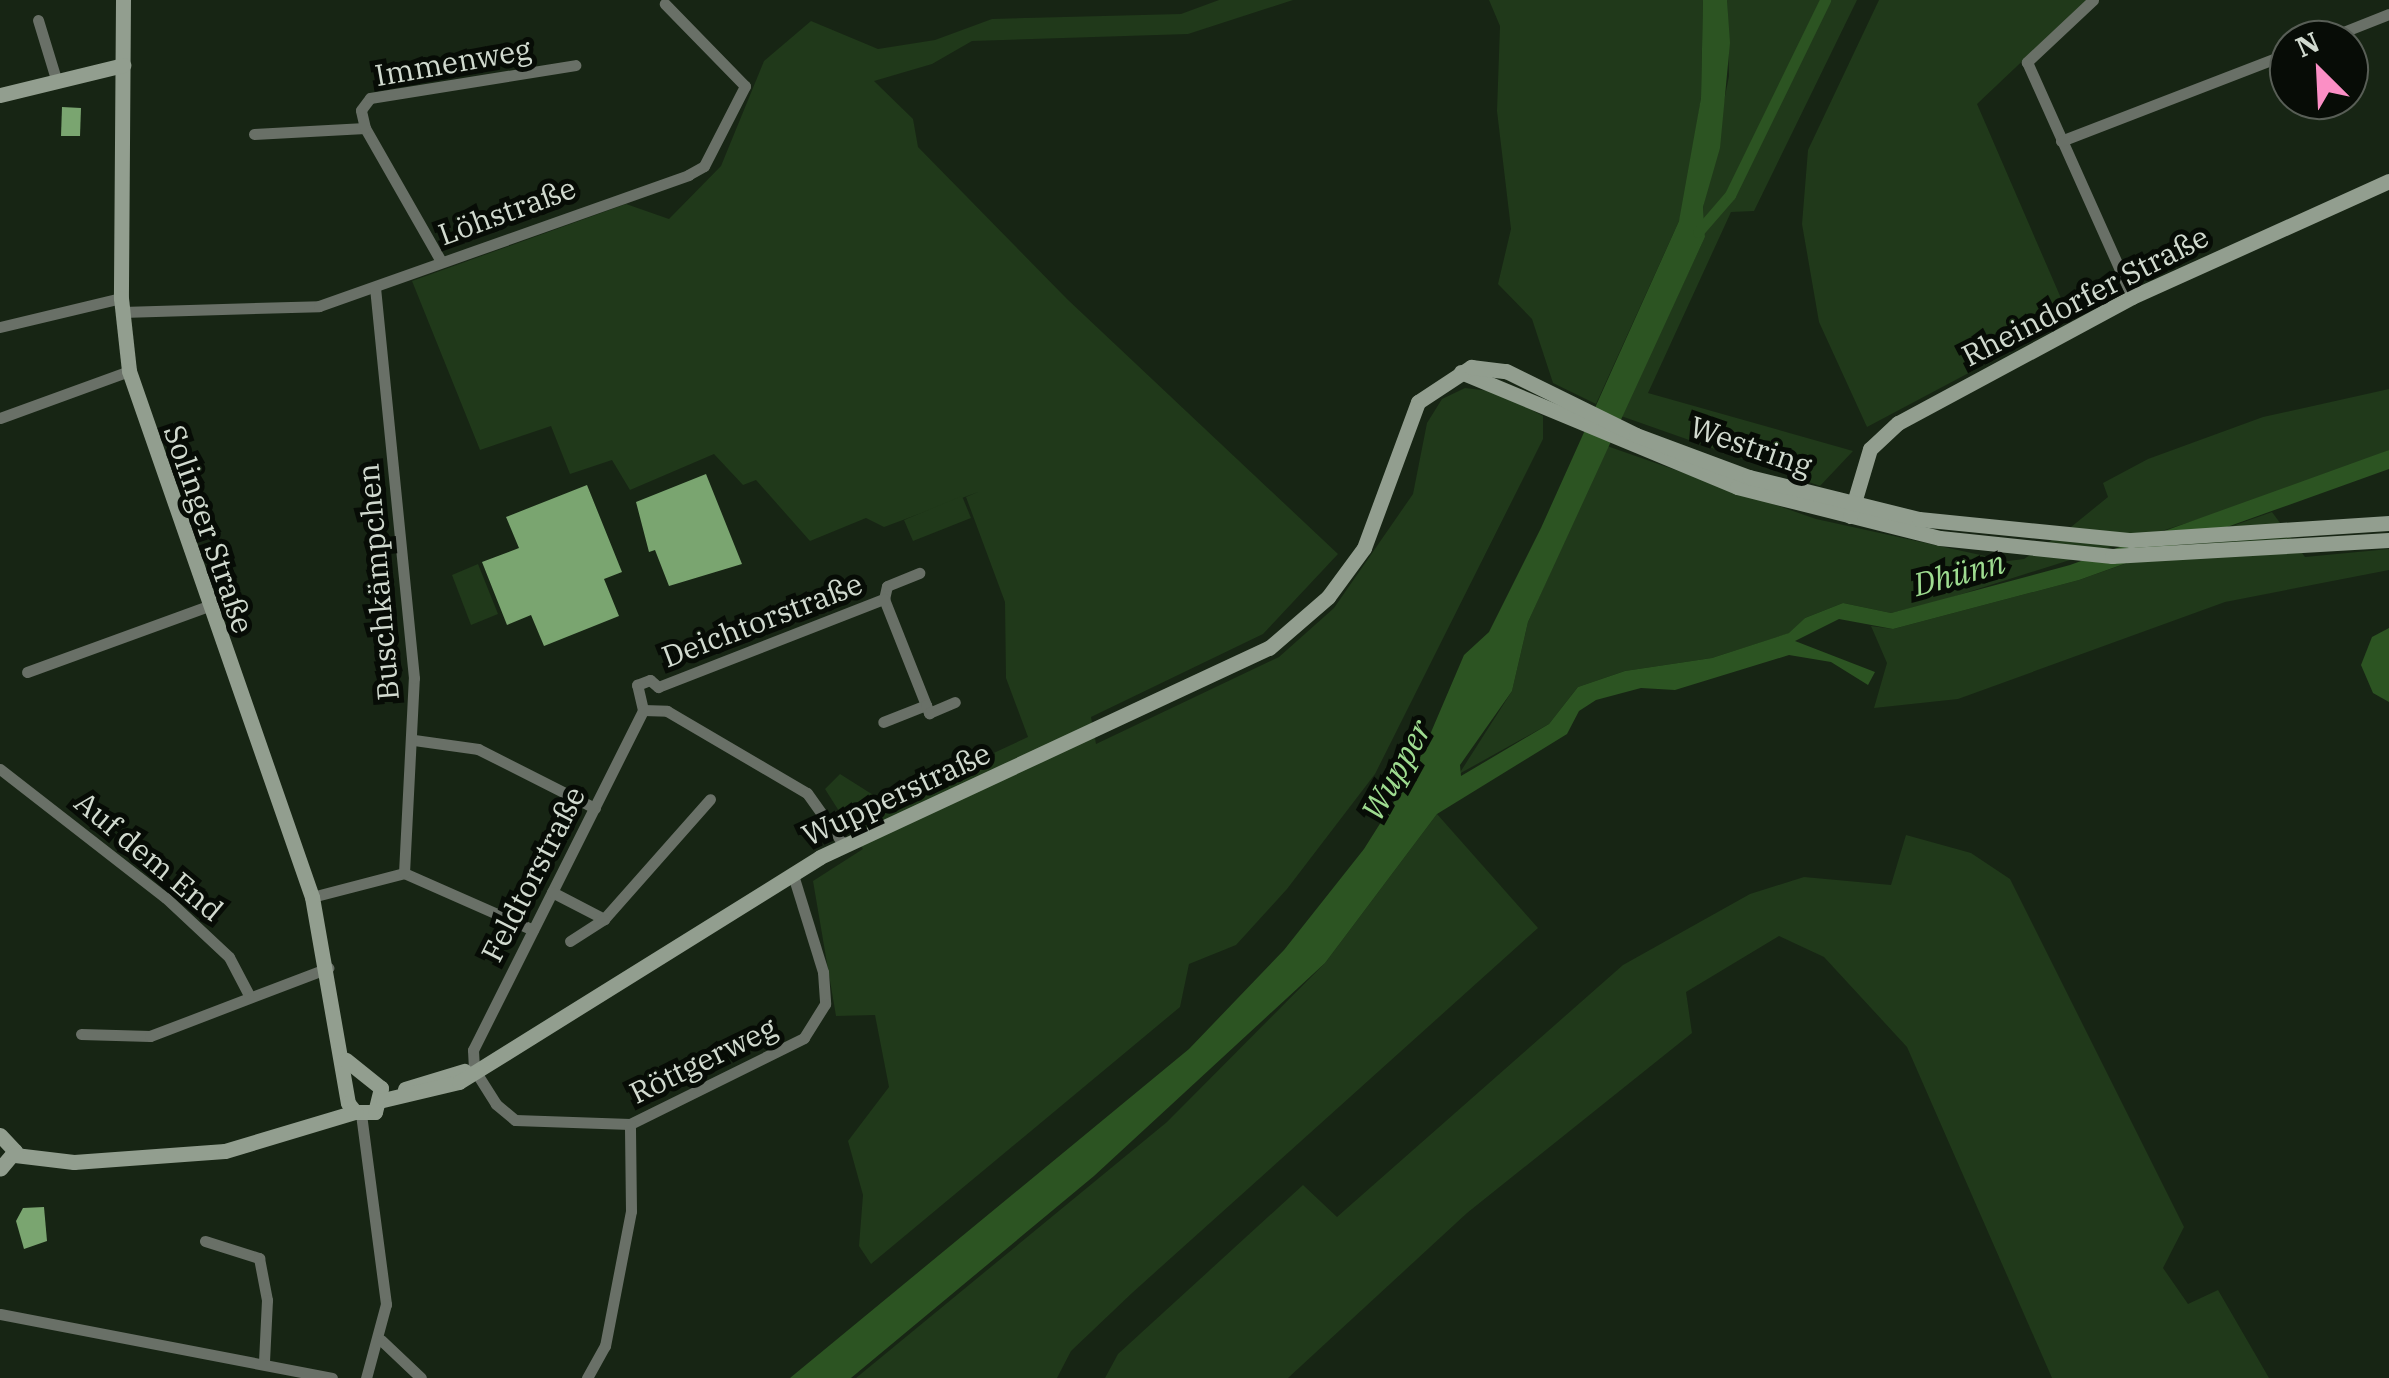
<!DOCTYPE html>
<html>
<head>
<meta charset="utf-8">
<style>
  body { margin:0 }
  #map { position:relative; width:2389px; height:1378px; overflow:hidden; background:#172514; font-family:"IBM Plex Serif",serif }
  div>[style] { position:absolute }
  [style*='--x'] { left:calc(var(--x)*1px); top:calc(var(--y)*1px); width:calc(var(--w)*1px); rotate:calc(var(--a)*1deg) }
  .green>* { inset:0; background:#20391a }
  .water>* { inset:0; background:#2c5422 }
  .canal>* { height:11px; margin:-5.5px; padding:0 5.5px; transform-origin:5.5px; border-radius:5.5px; background:#2c5422 }
  .building>* { inset:0; background:#7aa570 }
  .street>* { height:11px; margin:-5.5px; padding:0 5.5px; transform-origin:5.5px; border-radius:5.5px; background:#697067 }
  .secondary>* { height:15px; margin:-7.5px; padding:0 7.5px; transform-origin:7.5px; border-radius:7.5px; background:#929e8f }
  span { translate:-50% -50%; white-space:nowrap; text-align:center; line-height:1.15; -webkit-text-stroke:10px #070c06; paint-order:stroke }
  .street-label { font-size:30px; color:#d1dacf }
  .water-label { font-size:32px; color:#9edc90; font-style:italic }
  .north { position:absolute; left:2269px; top:20px; width:100px; height:100px; box-sizing:border-box; background:#070c06; border:2px solid #585e56; border-radius:50%; rotate:336deg; font-size:28px; font-weight:700; line-height:40px; text-align:center; color:#d1dacf }
  .north::after { content:''; display:block; margin:auto; width:35px; height:45px; background:#fb8fc5; clip-path:polygon(50% 0,100% 100%,50% 72%,0 100%) }
</style>
</head>
<body>
<div id="map">
  <div class="green">
    <div style="clip-path:polygon(1219px 0,1293px 0,1188px 34px,972px 41px,932px 64px,874px 81px,913px 119px,918px 147px,1067px 299px,1338px 554px,1263px 634px,1091px 717px,1096px 744px,1279px 657px,1334px 608px,1413px 494px,1427px 423px,1442px 399px,1465px 388px,1498px 392px,1543px 416px,1543px 439px,1375px 774px,1287px 889px,1236px 945px,1189px 964px,1180px 1007px,871px 1264px,859px 1246px,863px 1195px,848px 1141px,889px 1087px,875px 1015px,836px 1016px,813px 881px,863px 849px,825px 789px,840px 774px,886px 803px,1028px 737px,1006px 678px,1005px 602px,966px 497px,978px 492px,884px 527px,866px 518px,810px 541px,756px 480px,743px 485px,714px 454px,630px 490px,612px 460px,570px 474px,551px 426px,480px 450px,412px 281px,626px 204px,669px 219px,721px 166px,764px 61px,811px 21px,878px 49px,935px 40px,992px 19px,1181px 14px)"></div>
    <div style="clip-path:polygon(1489px 0,1703px 0,1701px 98px,1684px 210px,1596px 404px,1553px 383px,1532px 319px,1498px 284px,1511px 229px,1497px 111px,1500px 26px)"></div>
    <div style="clip-path:polygon(1727px 0,1857px 0,1754px 211px,1731px 212px,1648px 393px,1853px 451px,1820px 486px,1621px 416px,1705px 237px,1703px 207px,1729px 76px)"></div>
    <div style="clip-path:polygon(1879px 0,2087px 0,1977px 104px,2070px 319px,1867px 427px,1819px 322px,1802px 224px,1808px 150px)"></div>
    <div style="clip-path:polygon(2389px 389px,2389px 450px,2307px 485px,1943px 600px,1891px 613px,1843px 603px,1805px 618px,1790px 633px,1712px 658px,1625px 671px,1578px 687px,1549px 724px,1459px 774px,1512px 691px,1528px 622px,1607px 446px,1816px 519px,2008px 561px,2024px 559px,2071px 527px,2108px 497px,2103px 483px,2148px 459px,2263px 417px)"></div>
    <div style="clip-path:polygon(962px 496px,971px 518px,913px 541px,904px 520px)"></div>
    <div style="clip-path:polygon(2272px 512px,2305px 557px,2389px 549px,2389px 570px,2225px 602px,1958px 699px,1874px 708px,1887px 663px,1871px 626px,1893px 629px,2079px 580px)"></div>
    <div style="clip-path:polygon(478px 564px,498px 614px,471px 625px,452px 575px)"></div>
    <div style="clip-path:polygon(1437px 814px,1538px 928px,1132px 1293px,1071px 1351px,1057px 1378px,856px 1378px,1167px 1122px,1325px 963px)"></div>
    <div style="clip-path:polygon(1906px 835px,1971px 853px,2010px 879px,2184px 1227px,2163px 1268px,2188px 1304px,2218px 1290px,2269px 1378px,2052px 1378px,1907px 1047px,1824px 957px,1779px 936px,1686px 992px,1692px 1033px,1467px 1213px,1288px 1378px,1105px 1378px,1118px 1354px,1303px 1185px,1337px 1217px,1623px 965px,1750px 894px,1804px 877px,1891px 885px)"></div>
  </div>
  <div class="water">
    <div style="clip-path:polygon(1703px 0,1727px 0,1730px 43px,1720px 148px,1703px 207px,1705px 237px,1528px 622px,1512px 691px,1460px 765px,1461px 776px,1549px 724px,1578px 687px,1625px 671px,1712px 658px,1789px 633px,1805px 618px,1843px 603px,1891px 613px,2070px 565px,2389px 450px,2389px 469px,2079px 580px,1893px 629px,1839px 619px,1795px 641px,1875px 672px,1868px 685px,1831px 662px,1789px 655px,1675px 690px,1641px 688px,1596px 700px,1579px 711px,1567px 734px,1437px 814px,1325px 963px,1094px 1176px,851px 1378px,790px 1378px,1189px 1049px,1284px 950px,1364px 849px,1417px 765px,1464px 655px,1489px 632px,1541px 528px,1679px 221px,1701px 98px)"></div>
    <div style="clip-path:polygon(2389px 628px,2389px 702px,2373px 693px,2361px 665px,2372px 637px)"></div>
  </div>
  <div class="canal">
    <div style="--x:1698;--y:232;--w:49;--a:-49.1"></div>
    <div style="--x:1730;--y:195;--w:217;--a:-64"></div>
  </div>
  <div class="building">
    <div style="clip-path:polygon(62px 107px,81px 108px,80px 136px,61px 136px)"></div>
    <div style="clip-path:polygon(706px 474px,742px 564px,669px 586px,655px 550px,649px 552px,636px 502px)"></div>
    <div style="clip-path:polygon(587px 485px,622px 572px,604px 579px,619px 616px,544px 646px,531px 615px,507px 625px,482px 562px,519px 548px,506px 517px)"></div>
    <div style="clip-path:polygon(44px 1207px,47px 1241px,24px 1249px,16px 1221px,23px 1208px)"></div>
  </div>
  <div class="street">
    <div style="--x:2093;--y:0;--w:91;--a:136.8"></div>
    <div style="--x:2027;--y:62;--w:257;--a:65.9"></div>
    <div style="--x:38;--y:20;--w:62;--a:73"></div>
    <div style="--x:2323;--y:40;--w:71;--a:-21.5"></div>
    <div style="--x:365;--y:128;--w:153;--a:60.3"></div>
    <div style="--x:254;--y:134;--w:111;--a:-3.1"></div>
    <div style="--x:365;--y:128;--w:18;--a:-103"></div>
    <div style="--x:361;--y:110;--w:15;--a:-53"></div>
    <div style="--x:370;--y:98;--w:208;--a:-9.1"></div>
    <div style="--x:2061;--y:141;--w:244;--a:-21.1"></div>
    <div style="--x:122;--y:312;--w:197;--a:-1.7"></div>
    <div style="--x:319;--y:306;--w:392;--a:-19.5"></div>
    <div style="--x:688;--y:175;--w:18;--a:-29"></div>
    <div style="--x:704;--y:166;--w:90;--a:-62.9"></div>
    <div style="--x:745;--y:86;--w:115;--a:-134.3"></div>
    <div style="--x:0;--y:327;--w:124;--a:-13.5"></div>
    <div style="--x:0;--y:418;--w:137;--a:-20"></div>
    <div style="--x:884;--y:599;--w:13;--a:-77"></div>
    <div style="--x:887;--y:586;--w:35;--a:-22"></div>
    <div style="--x:27;--y:672;--w:190;--a:-20"></div>
    <div style="--x:658;--y:687;--w:243;--a:-21.3"></div>
    <div style="--x:884;--y:599;--w:114;--a:68.4"></div>
    <div style="--x:926;--y:705;--w:46;--a:158.4"></div>
    <div style="--x:926;--y:705;--w:9;--a:69"></div>
    <div style="--x:929;--y:713;--w:28;--a:-23"></div>
    <div style="--x:643;--y:710;--w:26;--a:-103"></div>
    <div style="--x:637;--y:685;--w:14;--a:-21"></div>
    <div style="--x:650;--y:680;--w:11;--a:41"></div>
    <div style="--x:414;--y:740;--w:65;--a:8"></div>
    <div style="--x:478;--y:749;--w:131;--a:26.8"></div>
    <div style="--x:0;--y:769;--w:210;--a:37.9"></div>
    <div style="--x:166;--y:898;--w:86;--a:43.1"></div>
    <div style="--x:229;--y:957;--w:45;--a:62.3"></div>
    <div style="--x:404;--y:873;--w:141;--a:23.8"></div>
    <div style="--x:793;--y:875;--w:102;--a:72.8"></div>
    <div style="--x:823;--y:972;--w:32;--a:86"></div>
    <div style="--x:825;--y:1004;--w:40;--a:122"></div>
    <div style="--x:804;--y:1038;--w:194;--a:153.7"></div>
    <div style="--x:630;--y:1124;--w:115;--a:-178"></div>
    <div style="--x:515;--y:1120;--w:25;--a:-140"></div>
    <div style="--x:496;--y:1104;--w:41;--a:-122.2"></div>
    <div style="--x:474;--y:1069;--w:19;--a:-93"></div>
    <div style="--x:473;--y:1050;--w:380;--a:-63.4"></div>
    <div style="--x:643;--y:710;--w:24;--a:2"></div>
    <div style="--x:667;--y:711;--w:162;--a:30.4"></div>
    <div style="--x:807;--y:793;--w:64;--a:54.6"></div>
    <div style="--x:552;--y:892;--w:59;--a:27.4"></div>
    <div style="--x:604;--y:919;--w:160;--a:-48.5"></div>
    <div style="--x:312;--y:897;--w:95;--a:-14.6"></div>
    <div style="--x:404;--y:873;--w:195;--a:-87.1"></div>
    <div style="--x:414;--y:678;--w:393;--a:-95.7"></div>
    <div style="--x:570;--y:941;--w:40;--a:-32.9"></div>
    <div style="--x:81;--y:1034;--w:69;--a:1.7"></div>
    <div style="--x:150;--y:1036;--w:191;--a:-20.9"></div>
    <div style="--x:361;--y:1114;--w:192;--a:82.5"></div>
    <div style="--x:386;--y:1304;--w:77;--a:105.1"></div>
    <div style="--x:205;--y:1241;--w:57;--a:17.5"></div>
    <div style="--x:259;--y:1258;--w:43;--a:79.2"></div>
    <div style="--x:267;--y:1300;--w:61;--a:92.8"></div>
    <div style="--x:0;--y:1314;--w:338;--a:10.9"></div>
    <div style="--x:381;--y:1340;--w:55;--a:43.5"></div>
    <div style="--x:587;--y:1378;--w:37;--a:-61"></div>
    <div style="--x:605;--y:1346;--w:137;--a:-79.1"></div>
    <div style="--x:631;--y:1211;--w:87;--a:-90.7"></div>
  </div>
  <div class="secondary">
    <div style="--x:123;--y:0;--w:298;--a:90.4"></div>
    <div style="--x:121;--y:298;--w:73;--a:83.7"></div>
    <div style="--x:129;--y:371;--w:557;--a:70.82"></div>
    <div style="--x:312;--y:897;--w:209;--a:80.1"></div>
    <div style="--x:348;--y:1103;--w:11;--a:52"></div>
    <div style="--x:355;--y:1112;--w:20;--a:0"></div>
    <div style="--x:375;--y:1112;--w:25;--a:-76"></div>
    <div style="--x:381;--y:1088;--w:45;--a:-141.3"></div>
    <div style="--x:0;--y:95;--w:127;--a:-13.7"></div>
    <div style="--x:1461;--y:372;--w:299;--a:22.6"></div>
    <div style="--x:1737;--y:487;--w:209;--a:14.1"></div>
    <div style="--x:1940;--y:538;--w:173;--a:6"></div>
    <div style="--x:2112;--y:556;--w:277;--a:-3.3"></div>
    <div style="--x:1850;--y:516;--w:70;--a:-73.4"></div>
    <div style="--x:1870;--y:449;--w:38;--a:-43"></div>
    <div style="--x:1898;--y:423;--w:266;--a:-28.3"></div>
    <div style="--x:2132;--y:297;--w:282;--a:-24.3"></div>
    <div style="--x:405;--y:1089;--w:62;--a:-17"></div>
    <div style="--x:383;--y:1100;--w:78;--a:-13.3"></div>
    <div style="--x:459;--y:1082;--w:425;--a:-31.9"></div>
    <div style="--x:820;--y:857;--w:495;--a:-25"></div>
    <div style="--x:1269;--y:648;--w:78;--a:-40.8"></div>
    <div style="--x:1328;--y:597;--w:61;--a:-53.7"></div>
    <div style="--x:1364;--y:548;--w:156;--a:-69.7"></div>
    <div style="--x:1418;--y:402;--w:64;--a:-33.4"></div>
    <div style="--x:1471;--y:367;--w:35;--a:7"></div>
    <div style="--x:1506;--y:371;--w:145;--a:26.2"></div>
    <div style="--x:1636;--y:435;--w:121;--a:20.4"></div>
    <div style="--x:1749;--y:477;--w:175;--a:13.9"></div>
    <div style="--x:1919;--y:519;--w:213;--a:5.7"></div>
    <div style="--x:2131;--y:540;--w:259;--a:-3.8"></div>
    <div style="--x:0;--y:1135;--w:22;--a:47"></div>
    <div style="--x:15;--y:1151;--w:23;--a:130"></div>
    <div style="--x:15;--y:1155;--w:59;--a:6.8"></div>
    <div style="--x:74;--y:1162;--w:151;--a:-4.2"></div>
    <div style="--x:225;--y:1151;--w:136;--a:-16.7"></div>
  </div>
  <div class="street-label">
    <span style="left:453px;top:62px;rotate:-10deg">Immenweg</span>
    <span style="left:507px;top:211px;rotate:-20deg">Löhstraße</span>
    <span style="left:2085px;top:296px;rotate:-27deg">Rheindorfer Straße</span>
    <span style="left:1751px;top:446px;rotate:19deg">Westring</span>
    <span style="left:209px;top:529px;rotate:71deg">Solinger Straße</span>
    <span style="left:378px;top:582px;rotate:-95deg">Buschkämpchen</span>
    <span style="left:762px;top:620px;rotate:-21deg">Deichtorstraße</span>
    <span style="left:896px;top:794px;rotate:-25deg">Wupperstraße</span>
    <span style="left:149px;top:856px;rotate:40deg">Auf dem End</span>
    <span style="left:533px;top:874px;rotate:-63deg">Feldtorstraße</span>
    <span style="left:703px;top:1060px;rotate:-26deg">Röttgerweg</span>
  </div>
  <div class="water-label">
    <span style="left:1959px;top:573px;rotate:-15deg">Dhünn</span>
    <span style="left:1396px;top:770px;rotate:-61deg">Wupper</span>
  </div>
  <div class="north">N</div>
</div>
</body>
</html>
